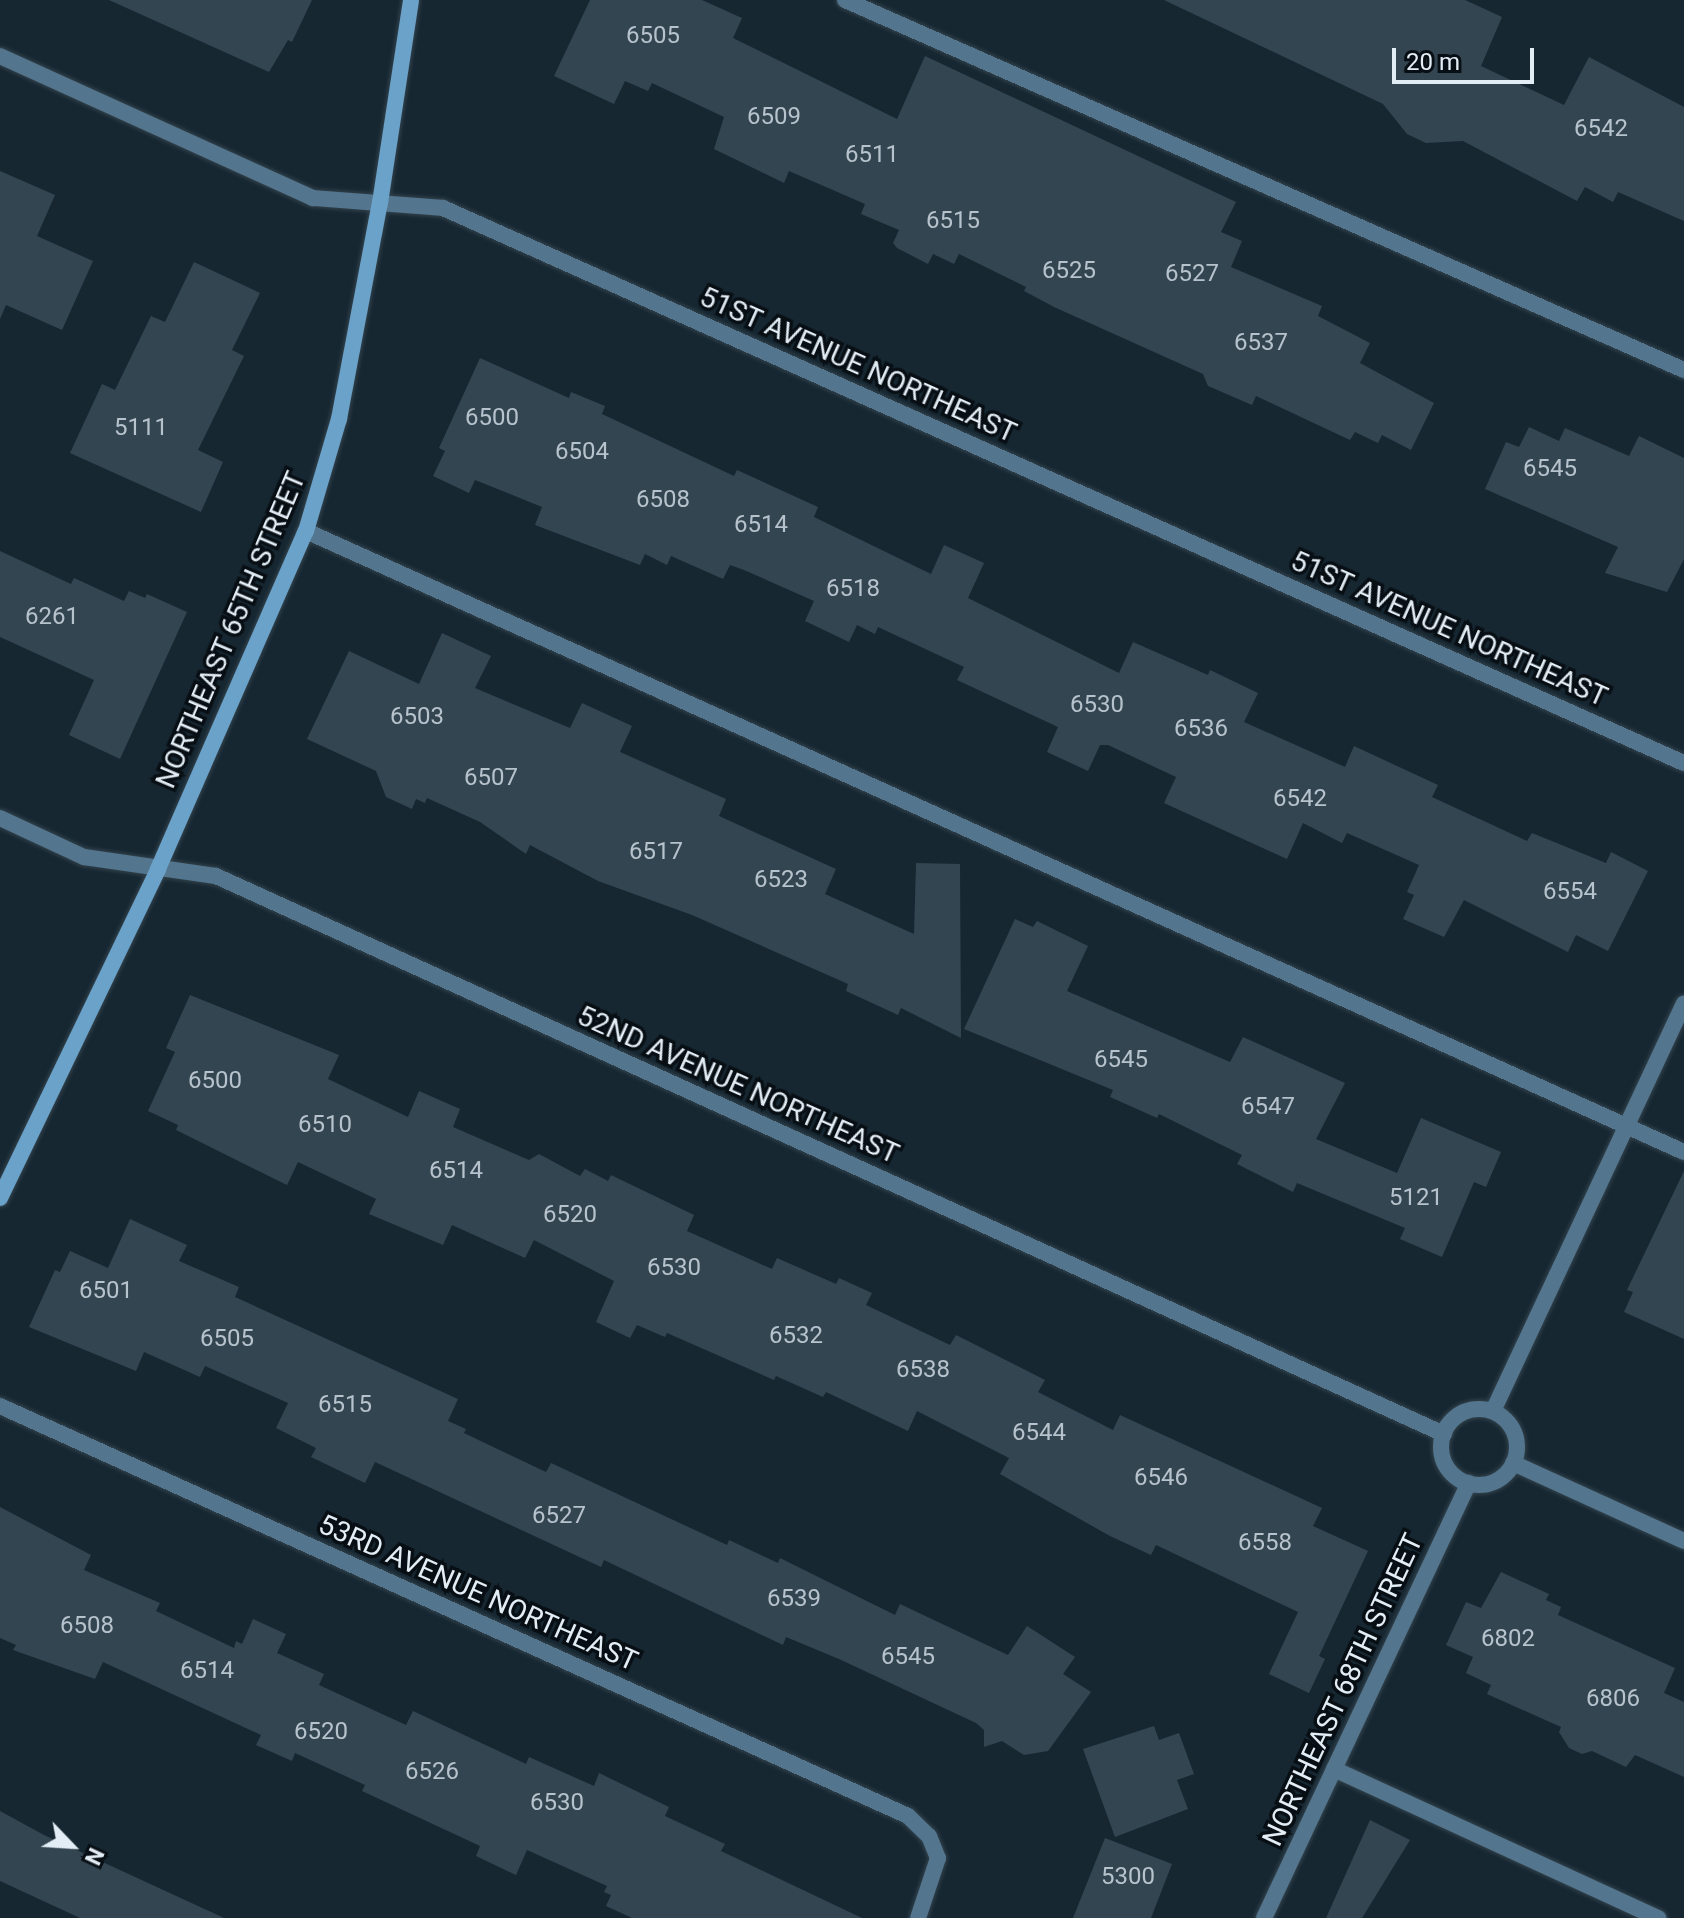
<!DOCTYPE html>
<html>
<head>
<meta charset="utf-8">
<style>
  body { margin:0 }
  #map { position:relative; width:1684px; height:1918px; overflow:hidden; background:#162732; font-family:Roboto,sans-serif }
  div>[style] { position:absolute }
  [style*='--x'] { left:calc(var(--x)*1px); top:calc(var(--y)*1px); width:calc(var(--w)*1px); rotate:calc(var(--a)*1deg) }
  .building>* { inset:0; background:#344552 }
  .roads { filter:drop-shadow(0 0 2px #33434d) drop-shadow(0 0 2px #33434d) }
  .lane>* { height:16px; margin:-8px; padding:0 8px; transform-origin:8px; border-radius:8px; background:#53758d }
  .street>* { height:16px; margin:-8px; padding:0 8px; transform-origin:8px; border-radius:8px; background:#53758d }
  .street>.ring { margin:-8px; padding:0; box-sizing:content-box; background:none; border:16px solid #53758d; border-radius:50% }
  .secondary>* { height:16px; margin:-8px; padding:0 8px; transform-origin:8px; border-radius:8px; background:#6ba2c9 }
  span { translate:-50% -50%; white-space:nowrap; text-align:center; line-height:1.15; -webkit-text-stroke:7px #080f14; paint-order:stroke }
  .number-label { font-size:24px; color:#b7c3cc }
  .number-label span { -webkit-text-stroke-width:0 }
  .street-label { font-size:28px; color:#e3edf5 }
  .north { position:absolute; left:32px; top:1806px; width:80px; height:80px; -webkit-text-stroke:6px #080f14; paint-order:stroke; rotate:115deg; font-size:22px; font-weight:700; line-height:32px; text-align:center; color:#e3edf5 }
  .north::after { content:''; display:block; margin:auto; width:28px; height:36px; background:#e3edf5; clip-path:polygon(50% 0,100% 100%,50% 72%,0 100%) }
  .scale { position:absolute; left:1392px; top:48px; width:142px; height:36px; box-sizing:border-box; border:4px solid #e3edf5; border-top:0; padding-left:10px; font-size:24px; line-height:28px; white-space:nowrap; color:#e3edf5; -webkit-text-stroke:6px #080f14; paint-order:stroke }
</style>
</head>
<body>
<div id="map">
  <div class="building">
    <div style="clip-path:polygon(109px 0,312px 0,292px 42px,288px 40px,269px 72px)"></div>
    <div style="clip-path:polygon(590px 0,702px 0,742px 18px,733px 38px,897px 119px,925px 56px,1236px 202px,1221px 232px,1242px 241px,1231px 267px,1322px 306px,1318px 316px,1370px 343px,1360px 363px,1434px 403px,1411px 450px,1382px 435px,1378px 443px,1355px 432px,1350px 440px,1256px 396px,1252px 405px,1208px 386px,1203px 374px,1054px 307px,1024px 291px,1026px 287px,959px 254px,954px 264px,933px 254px,928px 264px,897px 248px,893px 243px,899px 230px,861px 214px,865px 204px,789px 171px,784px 183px,714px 149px,724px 117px,652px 83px,648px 91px,625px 81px,614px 104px,554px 76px)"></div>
    <div style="clip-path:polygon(1164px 0,1465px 0,1502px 17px,1481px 66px,1564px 105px,1589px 57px,1684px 107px,1684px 221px,1618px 192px,1613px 202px,1585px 187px,1577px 201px,1463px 141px,1426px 143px,1407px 134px,1383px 104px)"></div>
    <div style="clip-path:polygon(0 171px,55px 195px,37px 236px,93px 261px,62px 330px,6px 305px,0 319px)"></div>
    <div style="clip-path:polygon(194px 262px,260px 293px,232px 350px,244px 356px,198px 450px,223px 462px,201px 512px,70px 453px,102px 384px,115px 390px,151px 316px,165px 322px)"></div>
    <div style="clip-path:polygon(480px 358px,569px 398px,571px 392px,605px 406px,602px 414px,734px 476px,737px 470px,818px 507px,814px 517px,931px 574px,944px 545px,984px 563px,968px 598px,1119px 673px,1133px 642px,1208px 675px,1210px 670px,1258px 693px,1244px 722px,1345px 767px,1354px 746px,1438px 785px,1432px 797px,1527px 841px,1532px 833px,1606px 863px,1611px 852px,1648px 871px,1608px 951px,1576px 935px,1568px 952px,1464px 900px,1444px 937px,1403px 919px,1414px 895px,1407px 892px,1419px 865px,1347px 833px,1342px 843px,1303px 823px,1287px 859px,1164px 803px,1176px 777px,1108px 745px,1100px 745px,1088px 771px,1047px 752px,1058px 727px,957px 680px,964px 667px,878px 627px,875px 634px,857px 625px,849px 642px,805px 621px,814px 601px,744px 570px,730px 565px,723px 579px,671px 556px,667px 565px,645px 554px,640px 565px,535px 525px,542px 507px,475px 480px,469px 493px,433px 476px,445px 451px,439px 448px)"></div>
    <div style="clip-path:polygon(1529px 427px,1559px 441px,1565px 428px,1629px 456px,1639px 436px,1684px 458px,1684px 559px,1667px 592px,1605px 573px,1618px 547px,1485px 489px,1506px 442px,1519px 447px)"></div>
    <div style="clip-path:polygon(0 551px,71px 584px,74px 578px,124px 601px,129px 591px,145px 598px,147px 594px,187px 612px,120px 759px,69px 735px,94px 680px,0 637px)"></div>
    <div style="clip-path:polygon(442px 633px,491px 656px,475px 688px,570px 728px,582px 703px,632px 726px,620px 752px,726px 799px,719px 816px,836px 869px,825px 894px,914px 934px,916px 863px,960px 864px,961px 1038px,901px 1008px,898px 1015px,846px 991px,848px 984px,692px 915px,598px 881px,530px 845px,526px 854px,480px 822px,427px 798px,425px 803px,416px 799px,412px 809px,386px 797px,376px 771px,307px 739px,349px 651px,419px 684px)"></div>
    <div style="clip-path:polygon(1015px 919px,1033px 927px,1037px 921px,1088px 946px,1067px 991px,1230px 1062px,1243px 1037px,1345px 1083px,1316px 1139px,1397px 1173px,1421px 1118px,1501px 1152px,1486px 1187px,1474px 1182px,1442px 1257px,1400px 1239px,1405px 1228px,1297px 1183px,1293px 1192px,1237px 1164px,1242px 1155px,1159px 1114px,1157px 1118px,1110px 1097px,1113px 1090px,964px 1029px)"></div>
    <div style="clip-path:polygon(190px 995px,339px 1055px,328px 1079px,408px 1117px,419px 1091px,460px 1109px,453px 1127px,529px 1160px,539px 1154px,580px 1176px,585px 1169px,608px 1181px,611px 1175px,694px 1215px,687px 1231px,772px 1269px,777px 1258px,836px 1284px,839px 1278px,872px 1293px,866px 1305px,950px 1345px,956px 1335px,1045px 1380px,1038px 1392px,1113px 1430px,1120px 1415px,1322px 1508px,1313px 1526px,1368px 1551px,1319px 1656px,1325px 1659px,1309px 1693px,1269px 1674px,1298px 1612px,1156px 1545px,1151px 1555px,1110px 1536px,1000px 1474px,1009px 1458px,917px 1411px,908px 1431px,826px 1392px,823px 1397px,776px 1376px,774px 1380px,667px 1333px,665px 1337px,637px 1325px,630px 1338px,596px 1322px,614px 1281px,534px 1240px,525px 1258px,452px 1225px,443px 1245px,369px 1214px,376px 1199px,298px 1162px,287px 1185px,176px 1130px,178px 1125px,148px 1111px,175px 1052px,166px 1048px)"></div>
    <div style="clip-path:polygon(1684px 1171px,1684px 1339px,1624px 1312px,1633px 1292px,1627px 1290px)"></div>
    <div style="clip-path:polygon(130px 1219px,187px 1245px,179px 1261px,239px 1287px,235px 1297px,458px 1399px,448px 1421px,466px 1429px,464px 1433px,546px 1472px,551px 1463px,727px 1545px,729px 1540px,778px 1563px,780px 1558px,895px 1615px,900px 1604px,1008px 1655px,1027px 1626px,1075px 1657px,1063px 1674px,1091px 1692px,1048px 1751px,1024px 1755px,1002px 1741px,984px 1747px,984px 1730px,976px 1723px,839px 1659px,786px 1637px,783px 1645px,604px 1560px,601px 1567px,375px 1462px,365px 1483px,311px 1457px,316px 1448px,276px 1428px,288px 1403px,205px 1366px,200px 1377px,144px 1352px,136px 1371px,29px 1327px,55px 1270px,60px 1272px,70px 1251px,108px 1268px)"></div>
    <div style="clip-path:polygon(0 1507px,91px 1555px,84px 1570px,160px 1603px,156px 1611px,234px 1648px,236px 1641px,242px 1644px,253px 1619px,286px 1634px,277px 1653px,324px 1674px,319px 1685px,406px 1725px,413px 1711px,526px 1764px,529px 1757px,594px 1786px,599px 1773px,669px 1807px,665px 1816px,725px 1844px,721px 1851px,862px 1918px,632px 1918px,606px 1906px,611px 1895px,604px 1892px,607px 1886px,527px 1850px,516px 1875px,476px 1856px,480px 1846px,362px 1791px,365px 1785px,295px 1753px,292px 1761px,256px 1745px,261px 1735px,103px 1662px,95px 1679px,13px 1650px,16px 1645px,0 1638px)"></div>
    <div style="clip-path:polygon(1501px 1572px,1549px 1594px,1546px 1600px,1561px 1607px,1558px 1615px,1675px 1668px,1664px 1693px,1684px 1702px,1684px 1777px,1635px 1755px,1626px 1767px,1592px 1751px,1582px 1754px,1569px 1748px,1559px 1732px,1561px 1727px,1487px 1694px,1491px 1685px,1466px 1673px,1473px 1657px,1446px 1645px,1466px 1602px,1481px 1608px)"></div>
    <div style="clip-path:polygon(1154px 1726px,1159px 1740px,1179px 1733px,1194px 1774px,1177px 1780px,1188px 1809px,1115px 1837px,1083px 1749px)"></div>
    <div style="clip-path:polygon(0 1811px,44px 1835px,224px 1918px,80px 1918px,0 1881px)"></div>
    <div style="clip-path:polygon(1370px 1820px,1410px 1840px,1362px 1918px,1326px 1918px)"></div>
    <div style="clip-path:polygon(1105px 1838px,1172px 1864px,1151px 1918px,1073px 1918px)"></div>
  </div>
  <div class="roads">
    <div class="lane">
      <div style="--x:845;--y:0;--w:917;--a:23.8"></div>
      <div style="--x:306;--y:531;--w:1511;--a:24.26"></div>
      <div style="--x:1334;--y:1769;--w:357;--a:24.7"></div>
    </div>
    <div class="street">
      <div style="--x:0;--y:56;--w:344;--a:24.4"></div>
      <div style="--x:313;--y:198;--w:130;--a:4.4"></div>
      <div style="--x:443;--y:208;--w:1359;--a:24.1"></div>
      <div style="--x:0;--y:818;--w:93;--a:24.9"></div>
      <div style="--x:84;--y:857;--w:133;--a:8.2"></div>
      <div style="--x:216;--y:876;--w:1349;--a:24.44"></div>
      <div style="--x:0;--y:1406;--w:996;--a:24.3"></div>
      <div style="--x:908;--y:1816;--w:29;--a:44"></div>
      <div style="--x:929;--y:1836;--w:24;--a:68"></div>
      <div style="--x:938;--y:1858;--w:63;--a:108.4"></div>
      <div class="ring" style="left:1441px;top:1409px;width:60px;height:60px"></div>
      <div style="--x:1493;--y:1411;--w:450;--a:-64.9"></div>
      <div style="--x:1513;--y:1463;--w:188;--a:24.5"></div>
      <div style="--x:1264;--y:1918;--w:481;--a:-64.8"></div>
    </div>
    <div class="secondary">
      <div style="--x:0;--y:1198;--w:365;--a:-64.3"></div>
      <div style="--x:158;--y:869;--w:369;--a:-66.4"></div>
      <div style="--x:306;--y:531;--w:117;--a:-73.6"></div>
      <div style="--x:339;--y:419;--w:220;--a:-79.3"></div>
      <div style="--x:380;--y:203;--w:205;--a:-81.3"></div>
    </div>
  </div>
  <div class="number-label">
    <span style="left:653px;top:36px">6505</span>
    <span style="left:774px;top:117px">6509</span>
    <span style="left:1601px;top:129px">6542</span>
    <span style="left:872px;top:155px">6511</span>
    <span style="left:953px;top:221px">6515</span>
    <span style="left:1069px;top:271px">6525</span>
    <span style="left:1192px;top:274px">6527</span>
    <span style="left:1261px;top:343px">6537</span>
    <span style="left:492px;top:418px">6500</span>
    <span style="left:141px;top:428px">5111</span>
    <span style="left:582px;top:452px">6504</span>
    <span style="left:1550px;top:469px">6545</span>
    <span style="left:663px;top:500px">6508</span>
    <span style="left:761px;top:525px">6514</span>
    <span style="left:853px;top:589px">6518</span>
    <span style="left:52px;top:617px">6261</span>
    <span style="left:1097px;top:705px">6530</span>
    <span style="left:417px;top:717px">6503</span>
    <span style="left:1201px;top:729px">6536</span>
    <span style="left:491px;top:778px">6507</span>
    <span style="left:1300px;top:799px">6542</span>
    <span style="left:656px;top:852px">6517</span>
    <span style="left:781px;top:880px">6523</span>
    <span style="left:1570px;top:892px">6554</span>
    <span style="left:1121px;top:1060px">6545</span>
    <span style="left:215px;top:1081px">6500</span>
    <span style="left:1268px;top:1107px">6547</span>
    <span style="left:325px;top:1125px">6510</span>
    <span style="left:456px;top:1171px">6514</span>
    <span style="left:1416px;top:1198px">5121</span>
    <span style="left:570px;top:1215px">6520</span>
    <span style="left:674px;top:1268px">6530</span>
    <span style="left:106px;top:1291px">6501</span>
    <span style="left:796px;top:1336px">6532</span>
    <span style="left:227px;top:1339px">6505</span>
    <span style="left:923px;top:1370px">6538</span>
    <span style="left:345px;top:1405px">6515</span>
    <span style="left:1039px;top:1433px">6544</span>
    <span style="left:1161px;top:1478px">6546</span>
    <span style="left:559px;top:1516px">6527</span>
    <span style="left:1265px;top:1543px">6558</span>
    <span style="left:794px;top:1599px">6539</span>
    <span style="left:87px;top:1626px">6508</span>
    <span style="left:1508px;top:1639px">6802</span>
    <span style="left:908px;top:1657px">6545</span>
    <span style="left:207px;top:1671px">6514</span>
    <span style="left:1613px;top:1699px">6806</span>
    <span style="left:321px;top:1732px">6520</span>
    <span style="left:432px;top:1772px">6526</span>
    <span style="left:557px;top:1803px">6530</span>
    <span style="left:1128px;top:1877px">5300</span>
  </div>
  <div class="street-label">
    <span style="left:858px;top:365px;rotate:24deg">51ST AVENUE NORTHEAST</span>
    <span style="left:1449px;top:629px;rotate:24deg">51ST AVENUE NORTHEAST</span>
    <span style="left:231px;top:630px;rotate:-67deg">NORTHEAST 65TH STREET</span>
    <span style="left:738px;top:1085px;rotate:24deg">52ND AVENUE NORTHEAST</span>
    <span style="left:478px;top:1593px;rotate:24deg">53RD AVENUE NORTHEAST</span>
    <span style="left:1343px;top:1690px;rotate:-65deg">NORTHEAST 68TH STREET</span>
  </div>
  <div class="north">N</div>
  <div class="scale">20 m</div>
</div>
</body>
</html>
